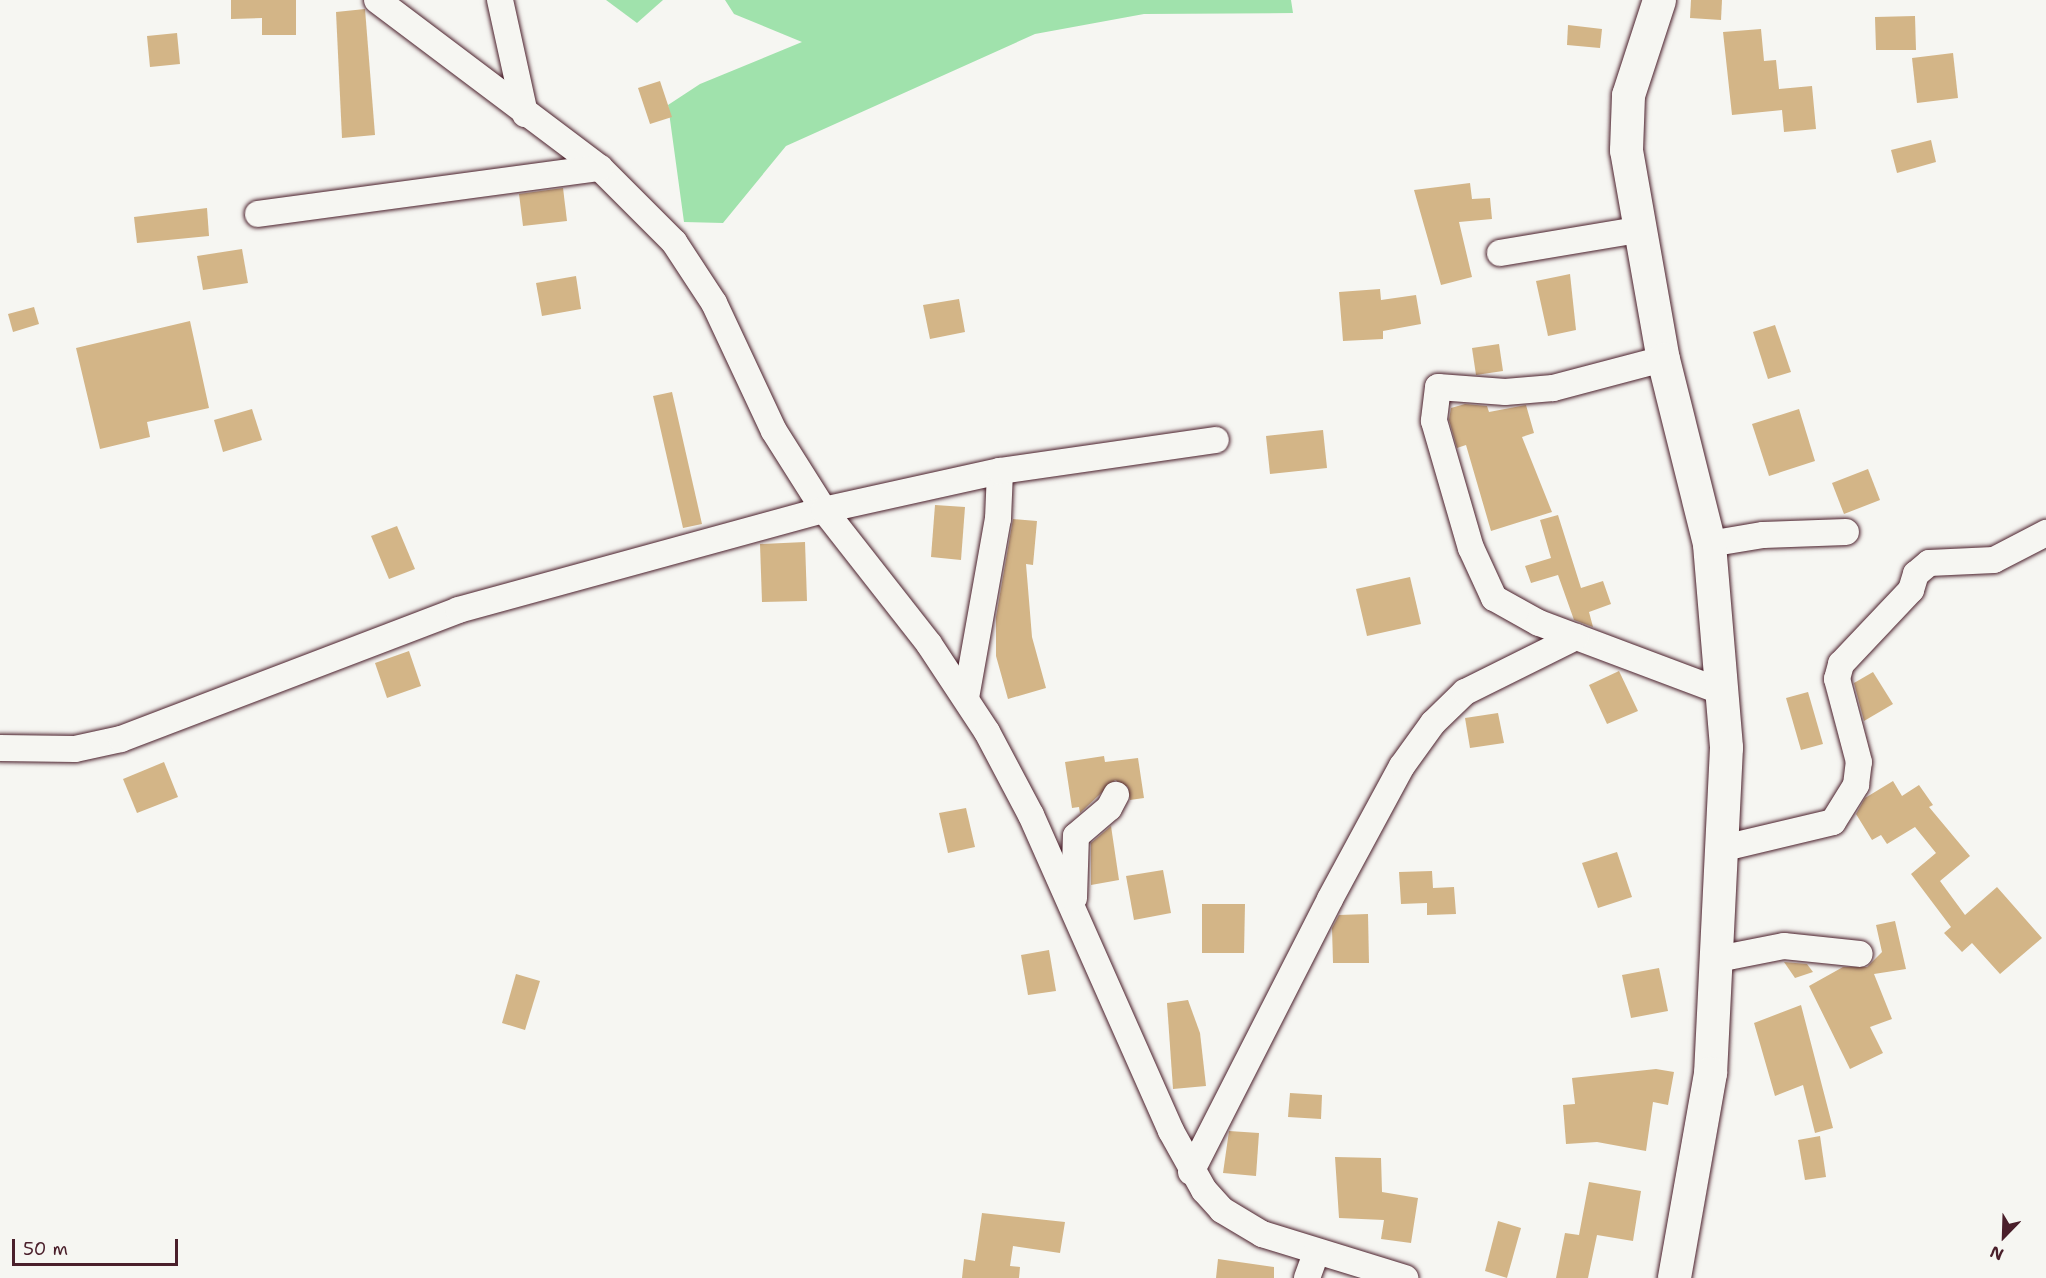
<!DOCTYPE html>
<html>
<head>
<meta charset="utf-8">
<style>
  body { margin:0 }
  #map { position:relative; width:2046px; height:1278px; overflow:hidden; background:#f6f6f2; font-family:"Shantell Sans",sans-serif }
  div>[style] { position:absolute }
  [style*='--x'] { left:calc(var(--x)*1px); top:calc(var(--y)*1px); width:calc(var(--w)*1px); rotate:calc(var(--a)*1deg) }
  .green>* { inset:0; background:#a0e2ac }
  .building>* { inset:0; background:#d3b587 }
  .roads { filter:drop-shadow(0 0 2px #4a1f2b) drop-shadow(0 0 2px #4a1f2b) }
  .street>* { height:26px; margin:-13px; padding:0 13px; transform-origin:13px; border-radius:13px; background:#f6f6f2 }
  .secondary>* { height:33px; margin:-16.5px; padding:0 16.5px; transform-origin:16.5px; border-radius:16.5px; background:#f6f6f2 }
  span { translate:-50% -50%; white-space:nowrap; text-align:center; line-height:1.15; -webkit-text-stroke:6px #f6f6f2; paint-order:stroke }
  .north { position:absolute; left:1974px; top:1206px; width:60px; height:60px; -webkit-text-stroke:4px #f6f6f2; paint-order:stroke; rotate:203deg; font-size:16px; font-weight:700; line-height:24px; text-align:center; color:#4a1f2b }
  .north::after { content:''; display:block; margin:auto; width:21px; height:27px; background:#4a1f2b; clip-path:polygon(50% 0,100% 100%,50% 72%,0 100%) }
  .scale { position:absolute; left:12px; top:1239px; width:166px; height:27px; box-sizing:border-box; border:3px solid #4a1f2b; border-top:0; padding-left:8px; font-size:18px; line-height:21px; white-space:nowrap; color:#4a1f2b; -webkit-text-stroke:4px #f6f6f2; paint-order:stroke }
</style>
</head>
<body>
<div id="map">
  <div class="green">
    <div style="clip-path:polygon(606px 0,663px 0,637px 23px)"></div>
    <div style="clip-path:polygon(725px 0,1291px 0,1293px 13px,1144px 14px,1035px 34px,786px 146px,723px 223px,684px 222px,668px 105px,700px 84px,802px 42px,734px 14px)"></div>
  </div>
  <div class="building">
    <div style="clip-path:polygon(231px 0,296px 0,296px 35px,262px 35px,262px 18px,231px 19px)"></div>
    <div style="clip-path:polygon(1691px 0,1722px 0,1721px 20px,1690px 18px)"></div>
    <div style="clip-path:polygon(365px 9px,375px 135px,342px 138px,336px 12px)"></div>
    <div style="clip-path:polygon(1915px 16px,1916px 50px,1876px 50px,1875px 17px)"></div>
    <div style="clip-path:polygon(1568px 25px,1602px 29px,1600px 48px,1567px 45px)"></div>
    <div style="clip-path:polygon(1761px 29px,1764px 61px,1776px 60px,1779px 89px,1812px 86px,1816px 129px,1784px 132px,1782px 110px,1732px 115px,1723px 32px)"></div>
    <div style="clip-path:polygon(177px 33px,180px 64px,150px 67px,147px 36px)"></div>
    <div style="clip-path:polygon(1953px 53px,1958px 98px,1917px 103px,1912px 58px)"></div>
    <div style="clip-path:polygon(660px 81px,672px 117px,650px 124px,638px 88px)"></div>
    <div style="clip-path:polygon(1931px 140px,1936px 162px,1897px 173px,1891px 150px)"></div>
    <div style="clip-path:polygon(1470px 183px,1472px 199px,1490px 198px,1492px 219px,1459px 222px,1472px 277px,1441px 285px,1414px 190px)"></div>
    <div style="clip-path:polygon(563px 188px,567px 221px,523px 226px,519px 194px)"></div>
    <div style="clip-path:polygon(207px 208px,209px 236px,137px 243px,134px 217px)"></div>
    <div style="clip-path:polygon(242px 249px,248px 283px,203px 290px,197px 256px)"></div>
    <div style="clip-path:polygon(1570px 274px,1576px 330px,1548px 336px,1536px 281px)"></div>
    <div style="clip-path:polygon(576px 276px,581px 309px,542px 316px,536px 283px)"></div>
    <div style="clip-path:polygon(1380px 289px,1381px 300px,1416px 295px,1421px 324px,1383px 331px,1383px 339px,1343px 341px,1339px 292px)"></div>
    <div style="clip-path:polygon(959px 299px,965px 332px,930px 339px,923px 305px)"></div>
    <div style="clip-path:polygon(34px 307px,39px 324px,13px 332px,8px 314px)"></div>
    <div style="clip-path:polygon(190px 321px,209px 408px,147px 422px,150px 437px,100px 449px,76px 348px)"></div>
    <div style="clip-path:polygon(1775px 325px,1791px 372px,1768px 379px,1753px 332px)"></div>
    <div style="clip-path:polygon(1499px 344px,1503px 371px,1476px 375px,1472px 348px)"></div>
    <div style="clip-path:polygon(672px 392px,702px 524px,683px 528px,653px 396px)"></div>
    <div style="clip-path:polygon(1465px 404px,1487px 406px,1489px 412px,1526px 405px,1534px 433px,1522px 437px,1552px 512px,1491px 531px,1466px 445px,1457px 448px,1449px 420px,1451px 408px)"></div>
    <div style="clip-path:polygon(252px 409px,262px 440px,223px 452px,214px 420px)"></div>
    <div style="clip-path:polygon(1799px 409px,1815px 461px,1769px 476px,1752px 424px)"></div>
    <div style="clip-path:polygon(1323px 430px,1327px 468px,1270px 474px,1266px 436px)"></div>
    <div style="clip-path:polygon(1868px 469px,1880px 500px,1844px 514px,1832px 483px)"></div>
    <div style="clip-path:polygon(935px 505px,965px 507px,961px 560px,931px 557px)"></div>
    <div style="clip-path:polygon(1558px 515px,1581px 588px,1603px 581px,1611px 604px,1589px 612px,1593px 627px,1574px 620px,1558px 575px,1531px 583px,1525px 566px,1551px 558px,1540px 520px)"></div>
    <div style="clip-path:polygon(1013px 519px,1037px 521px,1033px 565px,1026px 564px,1032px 637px,1046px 688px,1008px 699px,996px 656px,996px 617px)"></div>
    <div style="clip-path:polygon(397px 526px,415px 569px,389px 579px,371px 536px)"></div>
    <div style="clip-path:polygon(805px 542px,807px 601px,762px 602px,760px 544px)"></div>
    <div style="clip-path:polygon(1410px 577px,1421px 624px,1367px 636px,1356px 589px)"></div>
    <div style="clip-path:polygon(409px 651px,421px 686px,387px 698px,375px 663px)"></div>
    <div style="clip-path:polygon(1619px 671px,1638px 711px,1607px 724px,1589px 685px)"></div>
    <div style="clip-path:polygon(1873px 672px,1893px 704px,1864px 721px,1854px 683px)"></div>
    <div style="clip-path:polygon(1808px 692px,1823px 744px,1801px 750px,1786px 698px)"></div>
    <div style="clip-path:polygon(1498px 713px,1504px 743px,1470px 748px,1465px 718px)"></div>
    <div style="clip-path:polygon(1104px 756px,1105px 762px,1138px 758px,1144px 798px,1130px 800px,1128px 787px,1115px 780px,1080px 813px,1079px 807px,1072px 808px,1065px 762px)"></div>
    <div style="clip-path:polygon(164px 762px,178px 797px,137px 813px,123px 779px)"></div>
    <div style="clip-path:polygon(1893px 781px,1902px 796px,1919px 785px,1933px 805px,1929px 807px,1970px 856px,1940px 881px,1965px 915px,1997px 887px,2042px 938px,2000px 974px,1972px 943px,1962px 952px,1944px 933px,1951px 927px,1911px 874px,1936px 853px,1915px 827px,1887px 844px,1881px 835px,1872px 840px,1856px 814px,1865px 798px)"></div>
    <div style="clip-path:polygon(966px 808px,975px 847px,948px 853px,939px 813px)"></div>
    <div style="clip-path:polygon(1111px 826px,1119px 880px,1091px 885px,1091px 843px)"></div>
    <div style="clip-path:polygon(1617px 852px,1632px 897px,1598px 908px,1582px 863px)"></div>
    <div style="clip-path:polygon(1163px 870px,1171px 913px,1134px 920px,1126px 876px)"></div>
    <div style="clip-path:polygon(1432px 871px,1433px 888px,1454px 887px,1456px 914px,1427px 915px,1427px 903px,1401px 904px,1399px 872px)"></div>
    <div style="clip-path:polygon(1202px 904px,1245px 904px,1244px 953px,1202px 953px)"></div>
    <div style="clip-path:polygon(1368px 914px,1369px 963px,1333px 963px,1332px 928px,1339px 915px)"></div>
    <div style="clip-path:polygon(1895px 921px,1906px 969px,1874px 974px,1892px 1019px,1870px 1027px,1883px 1053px,1850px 1069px,1809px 986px,1843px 967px,1867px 967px,1882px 952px,1876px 925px)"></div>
    <div style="clip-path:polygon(1049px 950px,1056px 991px,1028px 995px,1021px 955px)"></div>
    <div style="clip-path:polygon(1784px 962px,1807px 964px,1813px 972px,1795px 978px)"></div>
    <div style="clip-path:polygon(1659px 968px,1668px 1011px,1631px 1018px,1622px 975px)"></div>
    <div style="clip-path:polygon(516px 974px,540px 981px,525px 1030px,502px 1023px)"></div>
    <div style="clip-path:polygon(1188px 1000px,1200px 1033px,1206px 1086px,1173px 1089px,1167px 1003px)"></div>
    <div style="clip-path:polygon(1801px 1005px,1833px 1128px,1815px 1133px,1803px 1085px,1775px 1096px,1754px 1023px)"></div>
    <div style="clip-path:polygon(1656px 1069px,1674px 1072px,1668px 1105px,1653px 1102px,1646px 1151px,1597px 1142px,1566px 1144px,1563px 1105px,1575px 1104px,1572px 1078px)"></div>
    <div style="clip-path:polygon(1290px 1093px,1322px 1095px,1321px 1119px,1288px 1117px)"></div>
    <div style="clip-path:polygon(1229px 1131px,1259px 1133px,1256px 1176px,1223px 1173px)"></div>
    <div style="clip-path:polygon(1820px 1136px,1826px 1177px,1805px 1180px,1798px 1140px)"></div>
    <div style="clip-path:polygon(1335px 1157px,1381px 1158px,1382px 1192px,1418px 1198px,1411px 1243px,1381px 1239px,1384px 1220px,1339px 1218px)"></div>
    <div style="clip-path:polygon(1589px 1182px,1641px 1191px,1633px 1241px,1597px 1235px,1588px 1278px,1556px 1278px,1565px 1233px,1579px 1235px)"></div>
    <div style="clip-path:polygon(982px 1213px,1065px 1222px,1060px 1253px,1013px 1246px,1010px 1266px,1020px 1267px,1019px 1278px,962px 1278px,964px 1259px,975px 1261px)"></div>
    <div style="clip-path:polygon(1498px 1221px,1521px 1228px,1507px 1278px,1485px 1271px)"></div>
    <div style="clip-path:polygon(1218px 1259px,1274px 1267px,1274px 1278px,1216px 1278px)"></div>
  </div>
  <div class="roads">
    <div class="street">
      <div style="--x:377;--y:0;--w:279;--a:37"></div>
      <div style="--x:600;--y:168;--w:105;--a:45"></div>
      <div style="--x:674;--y:242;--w:73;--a:56.7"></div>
      <div style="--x:714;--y:303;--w:141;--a:64.9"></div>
      <div style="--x:774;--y:431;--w:93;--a:57.7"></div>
      <div style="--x:824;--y:510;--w:170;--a:51.9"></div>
      <div style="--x:929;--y:644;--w:105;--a:56.6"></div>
      <div style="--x:987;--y:732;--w:94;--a:62.1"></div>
      <div style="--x:1031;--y:815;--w:346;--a:66.1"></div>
      <div style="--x:1171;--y:1131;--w:68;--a:60.8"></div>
      <div style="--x:1204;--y:1190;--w:27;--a:48"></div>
      <div style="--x:1222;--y:1210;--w:47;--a:31"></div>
      <div style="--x:1262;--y:1234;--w:150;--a:17.1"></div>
      <div style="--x:500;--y:0;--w:117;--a:77.6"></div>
      <div style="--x:258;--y:214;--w:345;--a:-7.7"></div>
      <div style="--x:1500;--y:253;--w:139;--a:-9.5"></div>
      <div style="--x:1663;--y:359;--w:114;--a:165.2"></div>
      <div style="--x:1553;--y:388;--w:48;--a:175.2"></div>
      <div style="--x:1505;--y:392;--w:67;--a:-175.7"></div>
      <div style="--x:1438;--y:387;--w:34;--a:97"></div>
      <div style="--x:1434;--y:421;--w:132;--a:73.8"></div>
      <div style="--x:1471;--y:548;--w:55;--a:65.3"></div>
      <div style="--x:1494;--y:598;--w:51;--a:29.1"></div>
      <div style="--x:1539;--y:623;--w:197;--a:20.6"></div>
      <div style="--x:1709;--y:544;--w:55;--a:-9.5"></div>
      <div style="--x:1763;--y:535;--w:83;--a:-2.1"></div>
      <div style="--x:966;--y:698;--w:182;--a:-79.9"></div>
      <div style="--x:998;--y:519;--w:48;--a:-87.6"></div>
      <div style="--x:0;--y:748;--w:75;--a:0.8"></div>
      <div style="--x:75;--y:749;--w:47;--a:-12.3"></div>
      <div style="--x:121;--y:739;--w:361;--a:-20.9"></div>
      <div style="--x:458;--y:610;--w:379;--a:-15.3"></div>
      <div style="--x:824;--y:510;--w:180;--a:-12.5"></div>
      <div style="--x:1000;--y:471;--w:218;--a:-8.2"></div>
      <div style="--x:1724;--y:848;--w:112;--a:-13.4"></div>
      <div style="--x:1833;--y:822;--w:44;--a:-58.1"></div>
      <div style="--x:1856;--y:785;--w:23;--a:-83"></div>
      <div style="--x:1859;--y:762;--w:86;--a:-104.8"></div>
      <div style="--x:1837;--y:679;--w:16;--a:-75"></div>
      <div style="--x:1841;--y:664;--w:102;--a:-46.6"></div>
      <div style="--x:1911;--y:590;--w:17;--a:-73"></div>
      <div style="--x:1916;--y:574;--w:17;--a:-40"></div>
      <div style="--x:1929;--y:563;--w:65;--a:-2.6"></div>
      <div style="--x:1994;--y:560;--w:59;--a:-27.4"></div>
      <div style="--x:1074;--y:898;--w:62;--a:-88.2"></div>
      <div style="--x:1076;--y:836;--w:43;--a:-40.3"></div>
      <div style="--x:1109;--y:808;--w:15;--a:-62"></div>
      <div style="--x:1718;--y:959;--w:67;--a:-11.1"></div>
      <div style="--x:1784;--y:946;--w:76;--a:6"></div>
      <div style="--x:1191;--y:1172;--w:306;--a:-63"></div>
      <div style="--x:1330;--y:899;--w:151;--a:-61.6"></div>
      <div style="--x:1402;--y:766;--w:53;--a:-54.2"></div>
      <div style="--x:1433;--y:723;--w:45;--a:-44.1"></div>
      <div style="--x:1465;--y:692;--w:124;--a:-26.4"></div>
      <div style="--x:1307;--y:1278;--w:27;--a:-70"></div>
    </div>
    <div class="secondary">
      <div style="--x:1659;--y:0;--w:100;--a:108.1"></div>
      <div style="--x:1628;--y:95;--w:55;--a:92.1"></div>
      <div style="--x:1626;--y:150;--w:212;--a:80"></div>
      <div style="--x:1663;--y:359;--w:191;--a:76"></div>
      <div style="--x:1709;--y:544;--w:204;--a:85.2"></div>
      <div style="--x:1726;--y:747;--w:326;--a:92.8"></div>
      <div style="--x:1710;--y:1073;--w:208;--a:100"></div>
    </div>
  </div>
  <div class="north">N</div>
  <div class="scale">50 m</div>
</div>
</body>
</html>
